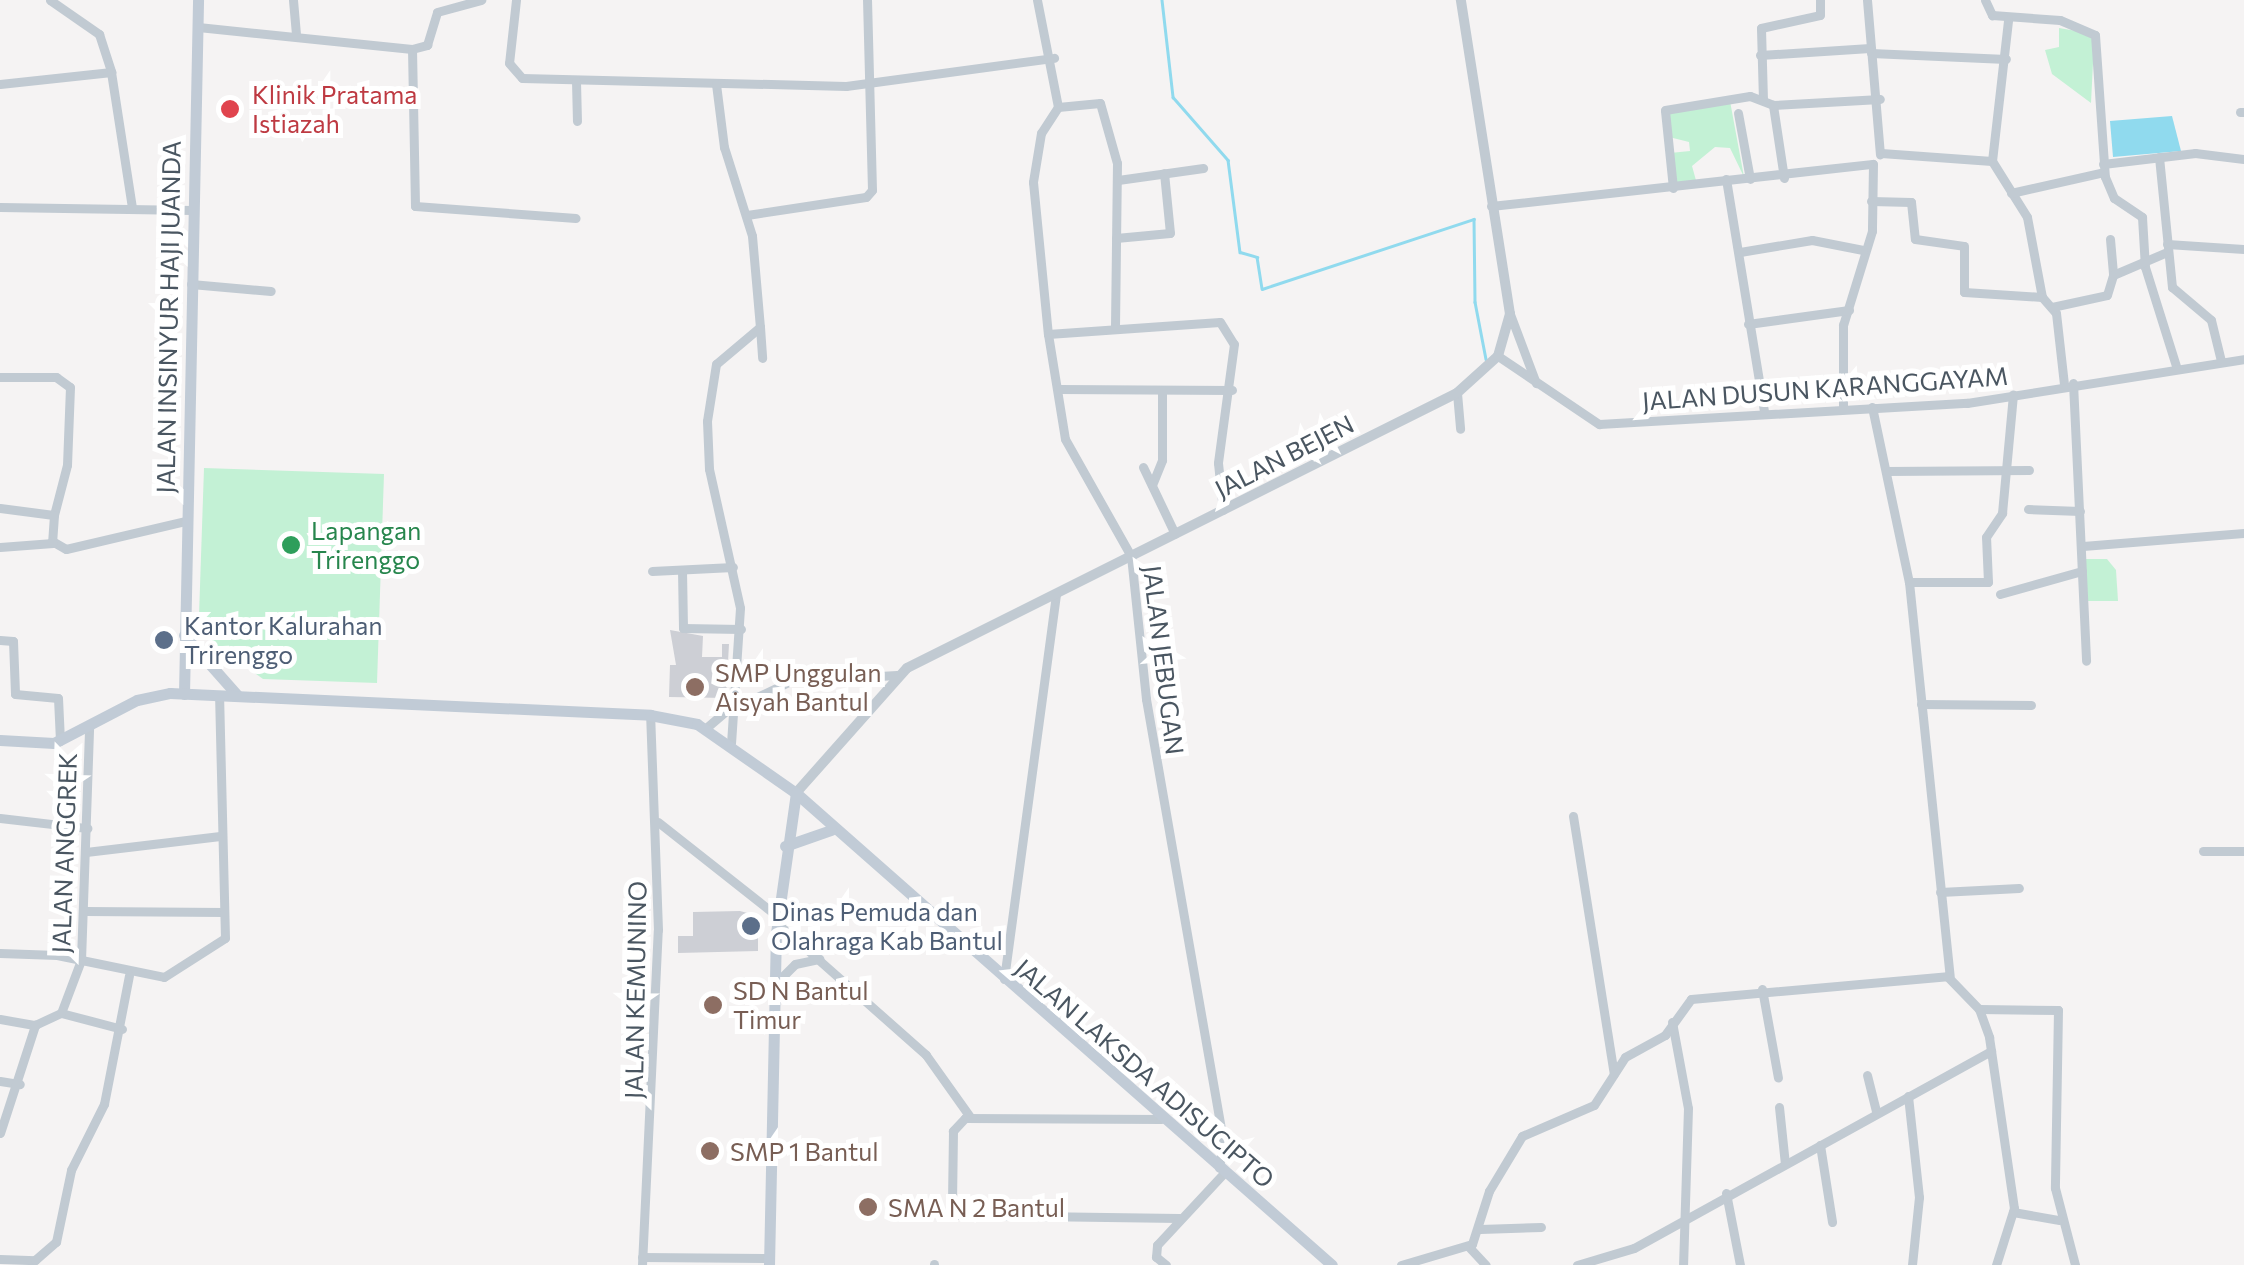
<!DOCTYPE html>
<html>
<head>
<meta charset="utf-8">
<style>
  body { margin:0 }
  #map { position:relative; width:2244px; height:1265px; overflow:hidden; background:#f5f3f3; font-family:Commissioner,sans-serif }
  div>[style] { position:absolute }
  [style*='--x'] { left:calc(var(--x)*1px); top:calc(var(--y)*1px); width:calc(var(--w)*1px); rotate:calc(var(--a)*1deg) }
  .green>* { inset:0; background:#c3f1d5 }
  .water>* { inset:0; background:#90daee }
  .stream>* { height:2.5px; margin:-1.25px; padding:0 1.25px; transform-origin:1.25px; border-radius:1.25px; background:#90daee }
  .building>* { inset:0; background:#cdcfd5 }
  .minor>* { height:9px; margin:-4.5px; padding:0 4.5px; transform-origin:4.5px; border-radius:4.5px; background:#c1cad2 }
  .tertiary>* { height:10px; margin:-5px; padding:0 5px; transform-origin:5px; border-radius:5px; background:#c1cad2 }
  .secondary>* { height:11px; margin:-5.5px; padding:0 5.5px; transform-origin:5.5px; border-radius:5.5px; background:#c1cbd6 }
  .dots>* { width:28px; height:28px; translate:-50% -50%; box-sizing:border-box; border:5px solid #fff; border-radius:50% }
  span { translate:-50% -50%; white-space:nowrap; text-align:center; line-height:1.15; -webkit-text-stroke:10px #fff; paint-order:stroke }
  .health-label { font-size:25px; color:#be3a42 }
  .left { translate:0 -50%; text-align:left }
  .street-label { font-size:25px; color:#4a5661 }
  .leisure-label { font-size:25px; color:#27864d }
  .service-label { font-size:25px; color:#4e5e75 }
  .education-label { font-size:25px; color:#785e54 }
</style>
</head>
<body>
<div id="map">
  <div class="green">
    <div style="clip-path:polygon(2059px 28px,2088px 33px,2094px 43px,2091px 103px,2052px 74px,2045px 50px,2059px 47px)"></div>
    <div style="clip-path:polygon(1730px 101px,1744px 177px,1730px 148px,1715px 147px,1692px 166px,1697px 184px,1675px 184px,1670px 153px,1690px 151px,1689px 142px,1669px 137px,1665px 113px)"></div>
    <div style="clip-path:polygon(204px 468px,384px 474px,377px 683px,263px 679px,207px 638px,199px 616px)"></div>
    <div style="clip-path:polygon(2085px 559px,2107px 559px,2116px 570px,2118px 601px,2085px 601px)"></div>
  </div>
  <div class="water">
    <div style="clip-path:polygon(2172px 116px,2181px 151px,2113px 157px,2110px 121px)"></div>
  </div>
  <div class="stream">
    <div style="--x:1162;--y:0;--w:98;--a:83.5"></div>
    <div style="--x:1173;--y:97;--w:84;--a:48.9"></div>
    <div style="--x:1228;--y:160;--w:93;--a:82.6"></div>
    <div style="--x:1240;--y:252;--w:18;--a:16"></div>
    <div style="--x:1257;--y:257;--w:32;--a:81"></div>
    <div style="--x:1262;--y:289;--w:223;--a:-18.3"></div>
    <div style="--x:1474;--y:219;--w:83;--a:89.3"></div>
    <div style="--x:1475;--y:302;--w:58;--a:79.1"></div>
  </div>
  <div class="building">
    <div style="clip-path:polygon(670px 630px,703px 636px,702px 657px,722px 657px,722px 644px,729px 644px,726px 698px,669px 697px,670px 665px,676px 665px)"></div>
    <div style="clip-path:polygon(740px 911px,758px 916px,758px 951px,678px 953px,678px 936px,693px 936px,693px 912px)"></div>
  </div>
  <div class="minor">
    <div style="--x:50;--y:0;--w:60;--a:34.8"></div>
    <div style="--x:99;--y:34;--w:40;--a:72"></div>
    <div style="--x:293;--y:0;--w:33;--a:85"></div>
    <div style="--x:516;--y:0;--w:63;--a:96.3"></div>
    <div style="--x:509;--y:63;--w:20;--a:49"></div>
    <div style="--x:522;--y:78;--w:324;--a:1.4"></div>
    <div style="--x:846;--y:86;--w:210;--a:-7.7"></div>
    <div style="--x:1037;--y:0;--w:109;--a:78.9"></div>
    <div style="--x:1058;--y:107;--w:31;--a:123"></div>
    <div style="--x:1041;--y:133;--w:50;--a:99.3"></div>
    <div style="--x:1033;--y:182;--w:153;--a:84.4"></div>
    <div style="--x:1048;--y:334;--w:106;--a:80.8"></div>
    <div style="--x:1065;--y:439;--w:134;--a:60.6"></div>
    <div style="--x:1131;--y:556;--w:144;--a:84"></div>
    <div style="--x:1146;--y:699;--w:450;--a:80.1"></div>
    <div style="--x:1223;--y:1142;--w:26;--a:99"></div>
    <div style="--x:1867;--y:0;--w:155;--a:85.2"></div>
    <div style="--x:1985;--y:0;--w:17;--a:65"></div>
    <div style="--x:1992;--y:15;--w:68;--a:4.2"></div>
    <div style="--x:2060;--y:20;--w:38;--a:23"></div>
    <div style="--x:2095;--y:35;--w:142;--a:86"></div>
    <div style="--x:2105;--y:177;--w:23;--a:67"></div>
    <div style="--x:2114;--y:198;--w:34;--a:34"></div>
    <div style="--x:2142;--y:217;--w:50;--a:86.6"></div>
    <div style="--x:2145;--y:267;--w:104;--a:72.6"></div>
    <div style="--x:198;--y:27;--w:215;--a:5.9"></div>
    <div style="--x:412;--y:49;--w:16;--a:-15"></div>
    <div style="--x:427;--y:45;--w:34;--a:-73"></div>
    <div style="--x:437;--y:12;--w:46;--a:-15.3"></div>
    <div style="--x:412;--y:49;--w:157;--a:88.9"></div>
    <div style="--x:415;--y:206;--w:161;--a:4.3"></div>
    <div style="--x:1871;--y:53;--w:135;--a:2.5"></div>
    <div style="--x:1760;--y:55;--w:110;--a:-3.6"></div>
    <div style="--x:576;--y:81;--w:40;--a:88.6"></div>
    <div style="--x:0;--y:84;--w:112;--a:-6.2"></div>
    <div style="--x:111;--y:72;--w:138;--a:81.2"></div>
    <div style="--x:716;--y:84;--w:64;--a:82.8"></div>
    <div style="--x:724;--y:147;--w:93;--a:72.5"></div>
    <div style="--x:752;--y:236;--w:91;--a:85"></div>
    <div style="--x:760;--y:327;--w:57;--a:139.9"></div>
    <div style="--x:716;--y:364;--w:58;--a:99"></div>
    <div style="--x:707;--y:421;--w:48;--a:87.6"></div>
    <div style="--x:709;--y:469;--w:142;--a:77.4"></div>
    <div style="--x:740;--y:608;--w:135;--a:93.8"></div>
    <div style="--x:1763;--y:100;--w:72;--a:-91.6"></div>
    <div style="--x:1761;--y:28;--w:60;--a:-12.4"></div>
    <div style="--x:1820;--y:15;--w:15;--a:-90"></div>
    <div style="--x:1058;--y:107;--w:42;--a:-5.4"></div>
    <div style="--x:1100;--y:103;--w:62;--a:74.2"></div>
    <div style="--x:1117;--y:163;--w:163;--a:90.7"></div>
    <div style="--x:2240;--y:112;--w:4;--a:0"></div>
    <div style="--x:1738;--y:113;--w:67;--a:79.7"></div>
    <div style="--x:1881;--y:153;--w:111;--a:4.1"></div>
    <div style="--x:1992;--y:161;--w:66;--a:58"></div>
    <div style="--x:2027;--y:217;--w:81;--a:79.4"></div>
    <div style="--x:2159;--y:157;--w:131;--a:84.3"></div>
    <div style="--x:2172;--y:287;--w:51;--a:40.2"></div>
    <div style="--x:2211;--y:320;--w:42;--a:76.3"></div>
    <div style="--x:1992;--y:161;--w:142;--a:-83.5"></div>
    <div style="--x:2103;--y:164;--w:93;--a:-6.8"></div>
    <div style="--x:2195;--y:153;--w:49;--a:7"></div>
    <div style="--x:1784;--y:178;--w:74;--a:-98.6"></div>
    <div style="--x:1773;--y:105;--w:107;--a:-3.2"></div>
    <div style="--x:1726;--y:179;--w:236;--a:80.7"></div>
    <div style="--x:1118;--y:180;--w:86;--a:-8"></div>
    <div style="--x:1673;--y:188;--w:78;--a:-95.9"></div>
    <div style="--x:1665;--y:110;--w:86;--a:-9.4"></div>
    <div style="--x:1750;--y:96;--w:25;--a:21"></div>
    <div style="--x:2011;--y:193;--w:95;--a:-12.7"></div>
    <div style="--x:1871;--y:201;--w:40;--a:1.4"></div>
    <div style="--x:1911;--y:202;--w:37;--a:84"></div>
    <div style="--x:1915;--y:239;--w:49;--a:8.1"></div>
    <div style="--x:1964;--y:246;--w:46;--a:90"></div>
    <div style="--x:1964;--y:292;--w:78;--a:3.7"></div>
    <div style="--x:2042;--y:297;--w:21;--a:49"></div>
    <div style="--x:2056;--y:313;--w:71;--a:83.6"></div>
    <div style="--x:1491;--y:206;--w:384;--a:-6.3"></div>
    <div style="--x:1873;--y:164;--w:67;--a:90.9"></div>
    <div style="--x:1872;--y:231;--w:98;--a:107.1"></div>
    <div style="--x:1843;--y:325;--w:81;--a:90"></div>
    <div style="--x:0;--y:207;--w:192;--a:0.9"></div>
    <div style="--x:747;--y:215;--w:120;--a:-8.6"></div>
    <div style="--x:866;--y:197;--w:9;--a:-49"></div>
    <div style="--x:872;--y:190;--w:190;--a:-91.5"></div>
    <div style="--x:1116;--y:238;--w:54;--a:-5.3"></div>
    <div style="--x:1170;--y:233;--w:60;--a:-95.7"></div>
    <div style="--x:2110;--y:239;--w:36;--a:85"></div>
    <div style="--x:2167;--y:244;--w:77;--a:3.7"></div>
    <div style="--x:1740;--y:252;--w:73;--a:-9.5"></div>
    <div style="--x:1812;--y:240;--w:52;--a:11.1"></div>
    <div style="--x:191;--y:284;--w:80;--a:5"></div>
    <div style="--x:2052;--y:307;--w:56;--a:-12.3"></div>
    <div style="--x:2107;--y:295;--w:21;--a:-73"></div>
    <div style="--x:2113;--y:275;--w:59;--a:-23.1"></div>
    <div style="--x:1510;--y:314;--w:74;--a:69.4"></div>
    <div style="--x:1748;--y:324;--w:102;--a:-7.9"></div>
    <div style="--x:760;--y:327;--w:31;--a:86"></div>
    <div style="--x:1048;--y:334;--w:172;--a:-4"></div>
    <div style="--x:1220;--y:322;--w:26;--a:58"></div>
    <div style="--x:1234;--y:344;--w:120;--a:97.7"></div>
    <div style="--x:1218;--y:463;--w:47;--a:83.9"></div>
    <div style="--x:1498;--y:356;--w:122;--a:34"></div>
    <div style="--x:1599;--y:424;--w:369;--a:-3.3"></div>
    <div style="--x:1967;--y:403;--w:280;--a:-9"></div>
    <div style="--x:0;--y:377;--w:56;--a:0"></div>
    <div style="--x:56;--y:377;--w:17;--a:36"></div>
    <div style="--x:70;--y:387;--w:78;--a:92.2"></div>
    <div style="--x:67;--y:465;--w:52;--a:104.6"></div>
    <div style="--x:2073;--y:383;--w:278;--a:87.3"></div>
    <div style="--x:1059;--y:389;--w:173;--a:0.3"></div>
    <div style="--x:1457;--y:393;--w:36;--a:85"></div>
    <div style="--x:1872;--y:407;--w:179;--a:78.1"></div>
    <div style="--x:1909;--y:582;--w:396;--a:84.1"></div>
    <div style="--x:1143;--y:467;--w:74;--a:64.5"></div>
    <div style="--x:1886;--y:471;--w:143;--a:-0.4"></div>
    <div style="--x:1152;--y:485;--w:27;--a:-68"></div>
    <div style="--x:1162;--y:460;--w:70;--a:-90"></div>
    <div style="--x:0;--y:508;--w:54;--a:7.4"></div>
    <div style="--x:54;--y:515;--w:26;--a:94"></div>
    <div style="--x:52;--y:541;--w:16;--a:30"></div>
    <div style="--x:66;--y:549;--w:122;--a:-13.2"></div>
    <div style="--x:2028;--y:509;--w:52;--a:2.2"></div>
    <div style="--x:2083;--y:546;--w:162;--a:-4.6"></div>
    <div style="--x:0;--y:547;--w:53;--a:-4.3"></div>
    <div style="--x:682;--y:570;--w:58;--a:89"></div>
    <div style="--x:683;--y:628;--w:58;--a:1"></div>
    <div style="--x:652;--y:571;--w:81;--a:-2.8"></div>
    <div style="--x:1909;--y:582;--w:79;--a:0"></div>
    <div style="--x:1988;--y:582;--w:45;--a:-92.5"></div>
    <div style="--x:1986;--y:537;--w:29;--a:-56"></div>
    <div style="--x:2002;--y:513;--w:119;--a:-84.7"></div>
    <div style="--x:2000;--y:594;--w:85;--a:-15.7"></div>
    <div style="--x:0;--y:640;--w:13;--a:4"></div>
    <div style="--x:13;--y:641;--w:53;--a:87.8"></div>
    <div style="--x:15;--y:694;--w:43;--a:5.3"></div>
    <div style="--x:58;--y:698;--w:43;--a:87.3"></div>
    <div style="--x:1921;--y:704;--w:110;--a:0.5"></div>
    <div style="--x:738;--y:706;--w:59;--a:-25.3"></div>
    <div style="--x:791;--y:681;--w:106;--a:-3.2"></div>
    <div style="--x:706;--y:728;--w:45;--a:-40.5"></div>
    <div style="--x:1573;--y:816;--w:261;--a:81"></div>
    <div style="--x:0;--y:818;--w:88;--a:6.6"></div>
    <div style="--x:658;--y:822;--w:152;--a:38.3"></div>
    <div style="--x:2203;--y:851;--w:41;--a:0"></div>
    <div style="--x:86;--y:852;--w:135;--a:-6.8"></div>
    <div style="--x:1940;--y:892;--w:79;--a:-2.9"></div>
    <div style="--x:85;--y:911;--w:139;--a:0.4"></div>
    <div style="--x:777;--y:923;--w:199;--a:41.5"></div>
    <div style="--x:926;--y:1055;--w:76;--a:54.6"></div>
    <div style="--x:0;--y:953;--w:57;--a:2"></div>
    <div style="--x:57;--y:955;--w:109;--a:11.6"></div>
    <div style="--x:164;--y:977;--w:72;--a:-32.6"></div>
    <div style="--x:225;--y:938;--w:243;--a:-91.4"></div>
    <div style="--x:1004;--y:979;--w:388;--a:-82.3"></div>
    <div style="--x:775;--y:984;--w:28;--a:-45"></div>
    <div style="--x:795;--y:964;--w:25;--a:-12"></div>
    <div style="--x:1762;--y:989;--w:90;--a:79.8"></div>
    <div style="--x:1979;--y:1009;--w:79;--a:0.7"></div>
    <div style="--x:2058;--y:1010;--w:178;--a:91"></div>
    <div style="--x:2055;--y:1188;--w:80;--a:75.4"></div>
    <div style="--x:61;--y:1013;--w:63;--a:14.7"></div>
    <div style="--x:0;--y:1019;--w:36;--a:10"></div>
    <div style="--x:1672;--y:1022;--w:87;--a:79.5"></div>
    <div style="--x:1688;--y:1108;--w:157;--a:91.8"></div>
    <div style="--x:1867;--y:1075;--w:37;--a:76"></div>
    <div style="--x:0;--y:1081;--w:20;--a:9"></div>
    <div style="--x:1908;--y:1096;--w:102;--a:83.8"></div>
    <div style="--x:1919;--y:1197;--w:68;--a:95.9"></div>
    <div style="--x:1779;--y:1107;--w:57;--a:84"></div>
    <div style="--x:1161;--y:1119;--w:196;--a:-179.7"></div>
    <div style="--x:965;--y:1118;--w:18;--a:133"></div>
    <div style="--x:953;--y:1131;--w:74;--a:90.8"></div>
    <div style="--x:952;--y:1205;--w:11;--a:63"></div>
    <div style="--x:957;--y:1215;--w:222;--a:0.8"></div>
    <div style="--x:0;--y:1133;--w:114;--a:-72"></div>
    <div style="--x:35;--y:1025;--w:29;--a:-25"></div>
    <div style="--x:61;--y:1013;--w:57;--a:-69.3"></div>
    <div style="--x:81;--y:960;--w:233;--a:-88"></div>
    <div style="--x:1820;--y:1145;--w:78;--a:81.1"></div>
    <div style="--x:1726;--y:1193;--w:73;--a:79"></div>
    <div style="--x:2013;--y:1212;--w:47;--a:9.9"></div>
    <div style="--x:1480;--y:1229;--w:61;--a:-1.9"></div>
    <div style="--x:1468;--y:1246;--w:26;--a:47"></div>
    <div style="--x:642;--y:1257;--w:126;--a:0.5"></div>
    <div style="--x:0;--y:1259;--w:35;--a:2"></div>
    <div style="--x:35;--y:1260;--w:28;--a:-41"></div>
    <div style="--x:56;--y:1242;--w:74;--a:-78.2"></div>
    <div style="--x:71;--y:1170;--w:74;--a:-63.4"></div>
    <div style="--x:104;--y:1104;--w:131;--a:-79"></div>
    <div style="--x:934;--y:1264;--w:1;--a:90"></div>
    <div style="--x:642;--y:1265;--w:335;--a:-87.3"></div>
    <div style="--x:658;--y:930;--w:215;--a:-92.1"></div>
    <div style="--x:1166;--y:1265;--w:13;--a:-141"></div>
    <div style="--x:1156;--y:1257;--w:12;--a:-85"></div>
    <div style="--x:1157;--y:1245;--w:98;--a:-47.1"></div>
    <div style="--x:1401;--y:1265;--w:74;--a:-16.5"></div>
    <div style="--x:1472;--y:1244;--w:56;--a:-72.2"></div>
    <div style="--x:1489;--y:1191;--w:64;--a:-59"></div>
    <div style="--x:1522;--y:1136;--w:78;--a:-23.3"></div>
    <div style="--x:1594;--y:1105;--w:57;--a:-57.1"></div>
    <div style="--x:1625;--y:1057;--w:46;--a:-28.8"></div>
    <div style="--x:1665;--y:1035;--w:44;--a:-54.2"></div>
    <div style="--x:1691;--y:999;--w:257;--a:-5.1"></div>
    <div style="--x:1947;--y:976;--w:46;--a:45.9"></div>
    <div style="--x:1979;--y:1009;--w:30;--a:70"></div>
    <div style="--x:1989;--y:1037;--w:173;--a:81.7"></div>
    <div style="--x:2014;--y:1208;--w:60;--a:107.5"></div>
    <div style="--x:1577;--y:1265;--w:59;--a:-16.6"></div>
    <div style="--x:1634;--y:1248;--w:408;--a:-28.9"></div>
  </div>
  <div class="tertiary">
    <div style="--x:796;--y:793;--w:167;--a:-48.4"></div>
    <div style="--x:907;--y:668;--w:615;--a:-26.57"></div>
    <div style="--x:1457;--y:393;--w:55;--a:-42.1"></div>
    <div style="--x:1498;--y:356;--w:44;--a:-74.1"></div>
    <div style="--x:1510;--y:314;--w:318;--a:-98.9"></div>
  </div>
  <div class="secondary">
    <div style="--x:184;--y:635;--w:80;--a:48.5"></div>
    <div style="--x:184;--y:694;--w:694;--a:-88.84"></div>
    <div style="--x:0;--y:740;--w:54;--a:3.2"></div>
    <div style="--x:54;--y:743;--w:93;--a:-27.4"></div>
    <div style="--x:137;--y:700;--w:34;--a:-12"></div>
    <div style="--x:170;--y:693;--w:481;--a:2.6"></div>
    <div style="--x:650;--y:715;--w:48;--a:10.8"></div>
    <div style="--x:697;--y:724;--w:121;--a:34.9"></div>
    <div style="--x:796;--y:793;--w:714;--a:41.37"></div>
    <div style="--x:785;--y:846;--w:49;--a:-19.2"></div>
    <div style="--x:769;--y:1265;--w:332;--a:-88.8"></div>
    <div style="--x:776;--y:933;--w:141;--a:-81.9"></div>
  </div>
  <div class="dots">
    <div style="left:230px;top:109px;background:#e0444e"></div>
    <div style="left:291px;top:545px;background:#2e9e5b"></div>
    <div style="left:164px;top:640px;background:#5c6f8a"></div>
    <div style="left:695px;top:687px;background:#8d6e63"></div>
    <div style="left:751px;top:926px;background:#5c6f8a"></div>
    <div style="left:713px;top:1005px;background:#8d6e63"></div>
    <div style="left:710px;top:1151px;background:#8d6e63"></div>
    <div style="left:868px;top:1207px;background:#8d6e63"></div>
  </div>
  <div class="health-label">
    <span class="left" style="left:252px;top:109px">Klinik Pratama<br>Istiazah</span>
  </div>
  <div class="street-label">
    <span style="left:168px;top:317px;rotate:-89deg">JALAN INSINYUR HAJI JUANDA</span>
    <span style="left:1825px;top:388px;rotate:-4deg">JALAN DUSUN KARANGGAYAM</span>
    <span style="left:1284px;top:456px;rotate:-27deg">JALAN BEJEN</span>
    <span style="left:1164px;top:660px;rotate:83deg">JALAN JEBUGAN</span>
    <span style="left:64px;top:853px;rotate:-88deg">JALAN ANGGREK</span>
    <span style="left:635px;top:990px;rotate:-89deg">JALAN KEMUNINO</span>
    <span style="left:1145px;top:1073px;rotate:41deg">JALAN LAKSDA ADISUCIPTO</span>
  </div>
  <div class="leisure-label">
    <span class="left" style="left:311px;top:545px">Lapangan<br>Trirenggo</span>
  </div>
  <div class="service-label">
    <span class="left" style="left:184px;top:640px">Kantor Kalurahan<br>Trirenggo</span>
    <span class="left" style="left:771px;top:926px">Dinas Pemuda dan<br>Olahraga Kab Bantul</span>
  </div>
  <div class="education-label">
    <span class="left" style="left:715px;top:687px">SMP Unggulan<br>Aisyah Bantul</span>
    <span class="left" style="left:733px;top:1005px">SD N Bantul<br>Timur</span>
    <span class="left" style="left:730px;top:1151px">SMP 1 Bantul</span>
    <span class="left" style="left:888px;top:1207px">SMA N 2 Bantul</span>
  </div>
</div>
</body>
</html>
